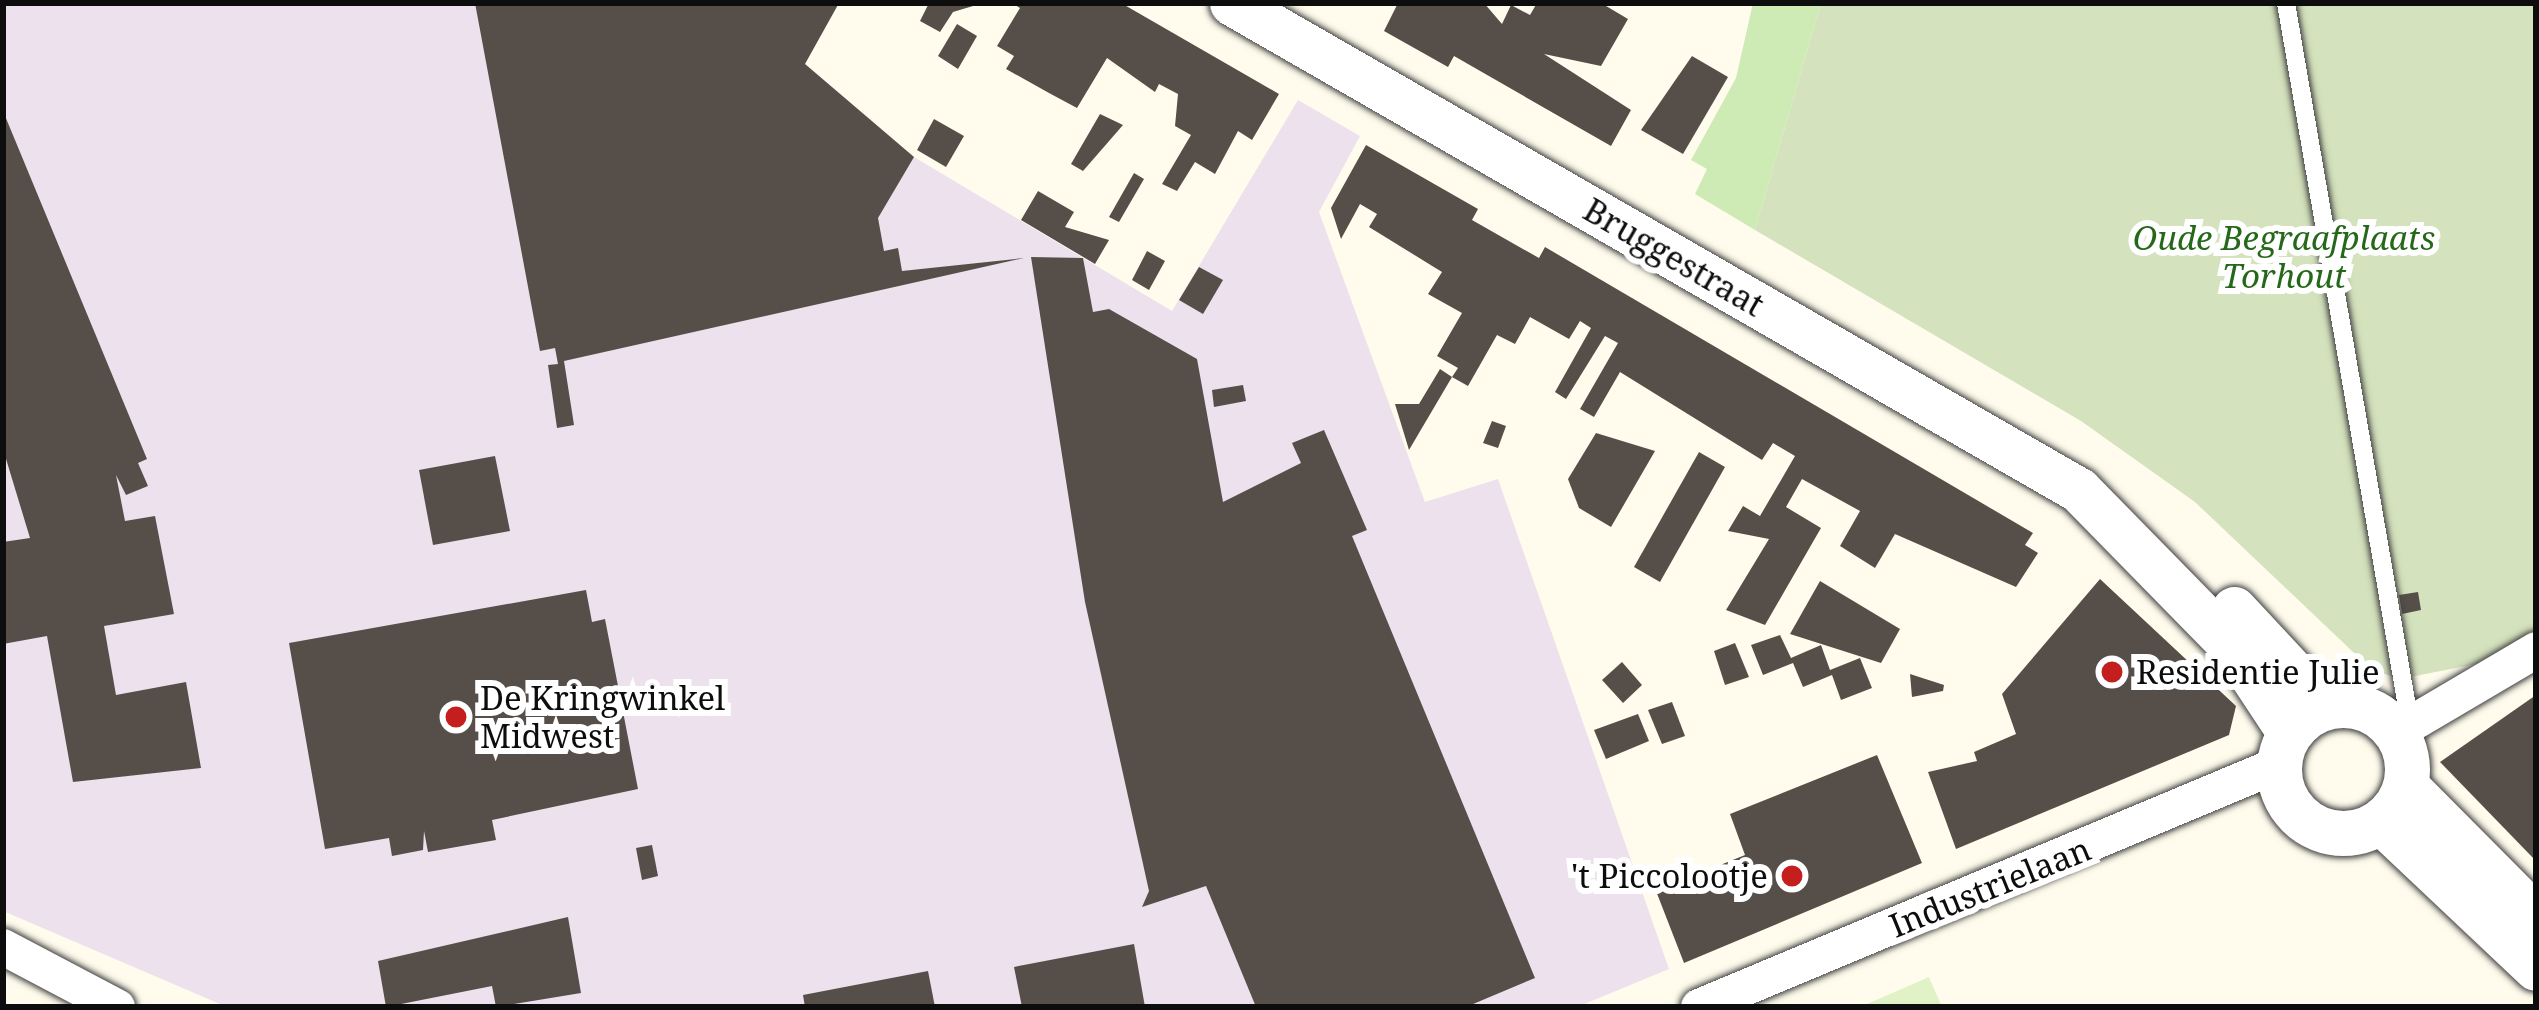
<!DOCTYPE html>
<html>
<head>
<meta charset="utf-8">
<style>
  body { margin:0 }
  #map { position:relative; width:2539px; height:1010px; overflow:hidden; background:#fffced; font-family:"Noto Serif",serif }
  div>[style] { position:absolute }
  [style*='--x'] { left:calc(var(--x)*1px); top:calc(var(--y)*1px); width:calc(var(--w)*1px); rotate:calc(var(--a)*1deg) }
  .industrial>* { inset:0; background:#ece1ec }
  .green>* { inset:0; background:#ceebb5 }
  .cemetery>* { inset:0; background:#d4e2bd }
  .pitch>* { inset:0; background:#e1f2c7 }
  .building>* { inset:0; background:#564f49 }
  .roads { filter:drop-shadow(0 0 3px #404040) drop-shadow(0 0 3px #404040) }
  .service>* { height:18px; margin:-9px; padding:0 9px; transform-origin:9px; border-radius:9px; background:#fff }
  .minor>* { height:36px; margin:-18px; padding:0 18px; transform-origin:18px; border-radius:18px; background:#fff }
  .tertiary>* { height:45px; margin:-22.5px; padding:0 22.5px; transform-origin:22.5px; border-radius:22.5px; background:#fff }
  .tertiary>.ring { margin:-22.5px; padding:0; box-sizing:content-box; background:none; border:45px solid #fff; border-radius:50% }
  .dots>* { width:33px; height:33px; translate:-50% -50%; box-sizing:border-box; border:6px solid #fff; border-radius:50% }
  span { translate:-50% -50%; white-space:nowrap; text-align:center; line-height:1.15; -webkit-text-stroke:12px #fff; paint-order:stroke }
  .park-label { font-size:33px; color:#26681a; font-style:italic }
  .street-label { font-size:33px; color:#0d0d0d }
  .poi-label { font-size:33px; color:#0d0d0d }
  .left { translate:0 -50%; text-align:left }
  .right { translate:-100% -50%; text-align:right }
  .frame { position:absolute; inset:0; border:6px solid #0d0d0d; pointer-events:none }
</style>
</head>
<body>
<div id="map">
  <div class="industrial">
    <div style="clip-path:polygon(3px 3px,830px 3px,805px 64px,914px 157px,1172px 311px,1298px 100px,1360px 136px,1319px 212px,1425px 502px,1498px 479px,1669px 969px,1577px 1007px,227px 1007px,3px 911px)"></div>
  </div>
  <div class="green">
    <div style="clip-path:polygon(1753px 3px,1821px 3px,1755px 230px,1695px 194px,1707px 169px,1691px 160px,1736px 78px)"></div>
  </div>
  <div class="cemetery">
    <div style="clip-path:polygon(1821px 3px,2536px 3px,2536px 631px,2476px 664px,2400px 679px,2372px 670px,2195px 502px,2081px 421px,1755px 230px)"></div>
  </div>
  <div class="pitch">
    <div style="clip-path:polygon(1929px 977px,1942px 1007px,1860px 1007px)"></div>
  </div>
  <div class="building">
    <div style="clip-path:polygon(475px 3px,839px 3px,805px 64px,914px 157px,878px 218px,884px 251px,898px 248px,902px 271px,1024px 258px,564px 361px,574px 425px,557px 428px,548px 365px,558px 364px,555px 348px,540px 351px)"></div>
    <div style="clip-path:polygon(929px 3px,983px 3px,953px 12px,940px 32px,920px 21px)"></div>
    <div style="clip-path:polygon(1012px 3px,1121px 3px,1279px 94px,1252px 140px,1238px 131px,1215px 174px,1195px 162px,1177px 191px,1162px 184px,1191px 135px,1175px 126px,1178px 94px,1159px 84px,1155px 92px,1107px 58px,1077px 108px,1049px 93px,1006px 69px,1014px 56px,997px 46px,1020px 8px)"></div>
    <div style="clip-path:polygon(1398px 3px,1484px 3px,1502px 24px,1511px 5px,1530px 15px,1537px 3px,1601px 3px,1628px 19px,1601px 66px,1544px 54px,1631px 110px,1611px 146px,1454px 56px,1448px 67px,1384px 31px)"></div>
    <div style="clip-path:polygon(957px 24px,977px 36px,958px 69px,938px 56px)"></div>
    <div style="clip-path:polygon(1692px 56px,1728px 77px,1683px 154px,1641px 130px)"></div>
    <div style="clip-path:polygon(3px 111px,147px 459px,138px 463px,148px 486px,126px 495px,116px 475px,125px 521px,155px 516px,174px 614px,104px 626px,116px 695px,186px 682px,201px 768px,73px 782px,47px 636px,3px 644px,3px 542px,30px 538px,3px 449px)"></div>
    <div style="clip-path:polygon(1100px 114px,1123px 125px,1083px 171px,1071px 164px)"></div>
    <div style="clip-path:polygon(934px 119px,964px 136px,946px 167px,917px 150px)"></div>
    <div style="clip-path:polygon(1366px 145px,1478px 209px,1472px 220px,1539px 258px,1545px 247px,2033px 533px,2025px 545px,2038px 553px,2016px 587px,1895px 534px,1875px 568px,1840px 546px,1860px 511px,1802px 479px,1786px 507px,1821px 528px,1765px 625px,1726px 610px,1769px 539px,1728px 531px,1743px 506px,1760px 516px,1795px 456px,1773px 443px,1762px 460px,1620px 372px,1594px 417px,1580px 409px,1618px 343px,1605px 336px,1566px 399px,1555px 392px,1591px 328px,1580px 321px,1569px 339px,1530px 317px,1515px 344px,1497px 335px,1468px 386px,1452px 377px,1458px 368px,1437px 356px,1462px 313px,1428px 294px,1442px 272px,1369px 227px,1377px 214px,1360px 204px,1341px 239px,1331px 208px)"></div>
    <div style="clip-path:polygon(1134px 173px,1144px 179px,1119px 222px,1109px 217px)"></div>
    <div style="clip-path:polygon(1038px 191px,1074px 212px,1065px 227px,1109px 240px,1095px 264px,1021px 220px)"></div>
    <div style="clip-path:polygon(1147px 251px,1165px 261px,1149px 290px,1132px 280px)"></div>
    <div style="clip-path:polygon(1031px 257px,1083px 258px,1093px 312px,1109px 309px,1197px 359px,1223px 502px,1301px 463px,1292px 443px,1324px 430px,1367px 530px,1352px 536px,1535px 978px,1466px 1007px,1256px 1007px,1206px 886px,1142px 907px,1149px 891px,1085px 602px)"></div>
    <div style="clip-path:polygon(1199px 267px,1223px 280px,1203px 314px,1179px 300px)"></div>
    <div style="clip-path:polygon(1440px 369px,1452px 377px,1409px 450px,1395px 404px,1419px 404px)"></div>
    <div style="clip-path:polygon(1243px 385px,1246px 401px,1214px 407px,1212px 390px)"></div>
    <div style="clip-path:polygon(1492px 421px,1506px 426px,1498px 448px,1483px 443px)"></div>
    <div style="clip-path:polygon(1596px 433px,1655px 451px,1611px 527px,1579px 508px,1568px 479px)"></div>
    <div style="clip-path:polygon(1699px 452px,1725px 467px,1660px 582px,1634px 567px)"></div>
    <div style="clip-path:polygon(495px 456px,510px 531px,433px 545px,419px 470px)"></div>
    <div style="clip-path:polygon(2100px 579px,2236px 706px,2229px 735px,1956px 849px,1928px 772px,1977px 761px,1974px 752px,2016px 734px,2002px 694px)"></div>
    <div style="clip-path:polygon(1820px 581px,1900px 629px,1881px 663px,1790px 634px)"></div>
    <div style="clip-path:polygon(586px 590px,592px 622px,605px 619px,638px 789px,492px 820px,496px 840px,428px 852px,424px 831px,423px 850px,392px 856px,389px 838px,325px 849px,289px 643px)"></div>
    <div style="clip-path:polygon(2418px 592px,2421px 610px,2402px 614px,2399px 595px)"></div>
    <div style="clip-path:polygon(1780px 635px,1791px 658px,1821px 645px,1830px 670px,1860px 658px,1872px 688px,1841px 700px,1832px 675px,1803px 687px,1793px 663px,1763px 675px,1751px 645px)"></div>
    <div style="clip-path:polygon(1735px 643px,1749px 677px,1725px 685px,1714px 651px)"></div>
    <div style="clip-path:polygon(1622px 662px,1642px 685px,1623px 703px,1602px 680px)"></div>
    <div style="clip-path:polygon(1910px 674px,1944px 685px,1943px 691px,1912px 697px)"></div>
    <div style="clip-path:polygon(2536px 695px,2536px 861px,2440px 762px)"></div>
    <div style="clip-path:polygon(1672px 702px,1685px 736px,1662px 744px,1648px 710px)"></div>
    <div style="clip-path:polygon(1638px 714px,1649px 741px,1606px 759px,1594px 730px)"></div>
    <div style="clip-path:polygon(1877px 755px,1922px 863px,1684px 963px,1656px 891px,1745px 855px,1730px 814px)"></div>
    <div style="clip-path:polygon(652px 845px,658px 876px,642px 880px,636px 848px)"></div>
    <div style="clip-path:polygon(568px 917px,581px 993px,496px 1007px,492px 986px,386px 1007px,378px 961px)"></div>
    <div style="clip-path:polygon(1134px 944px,1145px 1007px,1022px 1007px,1014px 967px)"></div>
    <div style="clip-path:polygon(928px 971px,935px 1007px,805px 1007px,803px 995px)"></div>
  </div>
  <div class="roads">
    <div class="service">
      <div style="--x:2286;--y:3;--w:732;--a:80.24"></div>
    </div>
    <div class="minor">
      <div style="--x:2397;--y:732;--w:161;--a:-30.5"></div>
      <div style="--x:3;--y:947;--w:129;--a:27.8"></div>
      <div style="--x:1699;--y:1007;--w:630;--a:-22.7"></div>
    </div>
    <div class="tertiary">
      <div style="--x:1232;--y:3;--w:977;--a:29.9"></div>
      <div style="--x:2079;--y:490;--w:220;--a:45.6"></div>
      <div style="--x:2233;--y:647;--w:102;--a:56.6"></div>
      <div style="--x:2234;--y:609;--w:134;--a:47.1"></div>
      <div class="ring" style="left:2279px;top:705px;width:83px;height:83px"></div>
      <div style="--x:2406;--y:786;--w:185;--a:45.2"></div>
      <div style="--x:2381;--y:822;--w:213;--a:43.3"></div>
    </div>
  </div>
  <div class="dots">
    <div style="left:2112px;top:672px;background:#c41e1e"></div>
    <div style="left:456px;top:717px;background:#c41e1e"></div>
    <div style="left:1792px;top:876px;background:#c41e1e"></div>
  </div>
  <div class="park-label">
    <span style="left:2284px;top:257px">Oude Begraafplaats<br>Torhout</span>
  </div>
  <div class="street-label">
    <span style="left:1674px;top:257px;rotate:30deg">Bruggestraat</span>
    <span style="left:1990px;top:887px;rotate:-22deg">Industrielaan</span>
  </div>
  <div class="poi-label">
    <span class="left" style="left:2136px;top:672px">Residentie Julie</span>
    <span class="left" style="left:480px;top:717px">De Kringwinkel<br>Midwest</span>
    <span class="right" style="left:1768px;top:876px">'t Piccolootje</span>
  </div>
  <div class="frame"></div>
</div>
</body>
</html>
